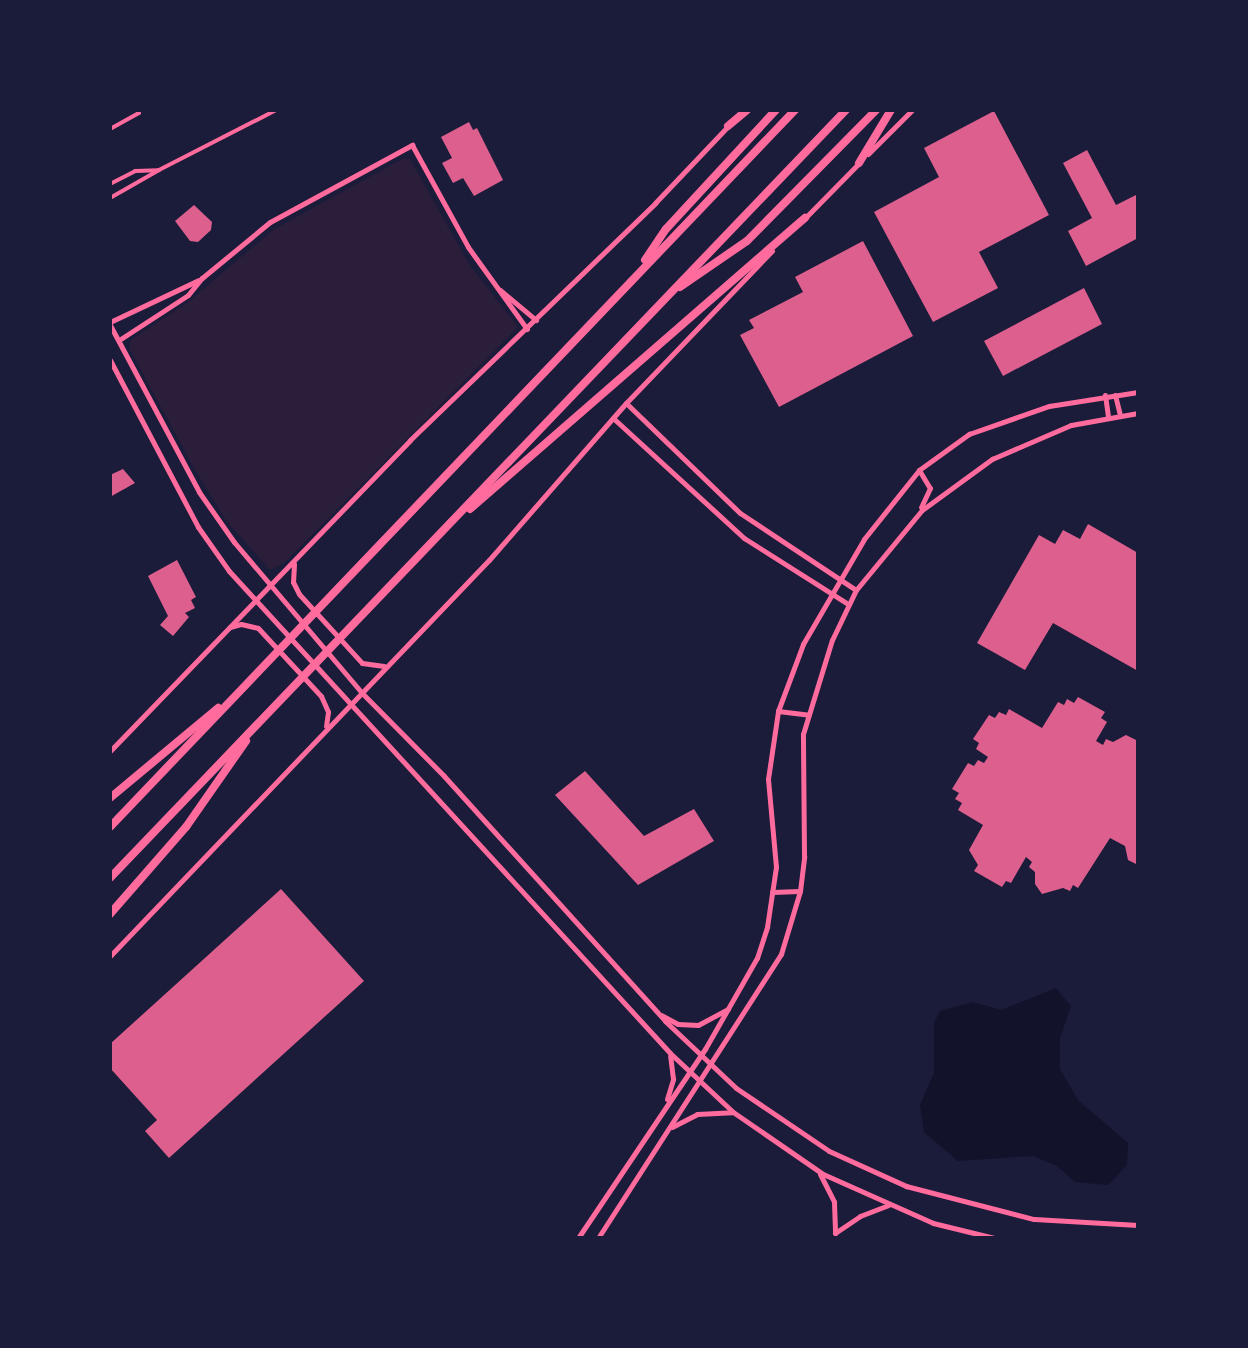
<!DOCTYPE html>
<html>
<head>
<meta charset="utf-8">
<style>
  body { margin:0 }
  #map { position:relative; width:1248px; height:1348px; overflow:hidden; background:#1b1b3a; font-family:"DM Sans",sans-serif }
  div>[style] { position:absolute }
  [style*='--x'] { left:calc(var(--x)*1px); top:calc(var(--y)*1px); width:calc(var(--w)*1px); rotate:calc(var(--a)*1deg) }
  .green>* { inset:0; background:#2a1e3b }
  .water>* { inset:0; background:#12122b }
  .building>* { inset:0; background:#dd5f8e }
  .minor>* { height:4px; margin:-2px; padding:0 2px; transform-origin:2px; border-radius:2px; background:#ff6b9d }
  .tertiary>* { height:5px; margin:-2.5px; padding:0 2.5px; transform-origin:2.5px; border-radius:2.5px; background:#ff6b9d }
  .secondary>* { height:5px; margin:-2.5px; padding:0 2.5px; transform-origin:2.5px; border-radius:2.5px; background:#ff6b9d }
  .motorway>* { height:8px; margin:-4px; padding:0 4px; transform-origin:4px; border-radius:4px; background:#ff6b9d }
  span { translate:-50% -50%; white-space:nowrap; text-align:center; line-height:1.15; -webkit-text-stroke:10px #1b1b3a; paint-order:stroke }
  .frame { position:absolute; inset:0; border:112px solid #1b1b3a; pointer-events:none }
</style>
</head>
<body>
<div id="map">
  <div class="green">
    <div style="clip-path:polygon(404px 158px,410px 159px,470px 266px,518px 327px,284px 563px,270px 570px,225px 519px,194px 468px,129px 348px,131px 340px,187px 303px,273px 230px)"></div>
  </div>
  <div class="water">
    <div style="clip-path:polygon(1056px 988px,1071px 1006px,1060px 1038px,1060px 1069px,1078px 1100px,1128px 1143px,1127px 1165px,1108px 1185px,1075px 1182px,1057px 1166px,1033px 1156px,958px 1161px,924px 1132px,920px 1105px,934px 1073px,934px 1023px,940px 1011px,973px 1002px,1001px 1010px)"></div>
  </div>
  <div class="building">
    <div style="clip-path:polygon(994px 111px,1049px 215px,979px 252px,998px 288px,933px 322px,874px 212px,939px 177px,924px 148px)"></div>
    <div style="clip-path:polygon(469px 122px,473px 130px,477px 128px,503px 180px,474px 196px,463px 178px,453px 183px,442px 163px,452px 158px,441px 137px)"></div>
    <div style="clip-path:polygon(1087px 150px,1116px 205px,1138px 194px,1138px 238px,1086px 266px,1068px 231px,1092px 218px,1063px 163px)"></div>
    <div style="clip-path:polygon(194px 205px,212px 222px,211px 230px,198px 242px,190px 241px,175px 221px)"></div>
    <div style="clip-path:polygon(863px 241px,913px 336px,779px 407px,740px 335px,754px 328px,749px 320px,803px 292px,795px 277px)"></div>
    <div style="clip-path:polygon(1084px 288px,1102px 324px,1003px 376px,984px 341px)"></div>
    <div style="clip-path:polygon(123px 469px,135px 483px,110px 497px,110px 475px)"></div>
    <div style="clip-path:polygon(1088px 524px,1138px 553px,1138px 671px,1053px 623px,1025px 670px,977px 643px,1039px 535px,1055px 544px,1063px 530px,1080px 539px)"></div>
    <div style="clip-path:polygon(177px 560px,196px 597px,191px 600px,195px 608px,185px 613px,189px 617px,173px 636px,160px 625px,168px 616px,148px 576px)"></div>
    <div style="clip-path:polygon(1078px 697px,1105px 712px,1101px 718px,1107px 722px,1096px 741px,1103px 745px,1106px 739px,1113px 742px,1126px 735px,1138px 741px,1138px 865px,1128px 860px,1125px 846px,1110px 838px,1078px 888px,1073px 885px,1070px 891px,1063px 888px,1042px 894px,1035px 884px,1035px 872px,1029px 867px,1032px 862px,1026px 857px,1011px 883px,1006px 881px,1002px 887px,974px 871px,978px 865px,969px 850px,983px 825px,958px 810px,962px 803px,955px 799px,959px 793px,952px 789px,968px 763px,974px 766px,978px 760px,984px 763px,988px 757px,976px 749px,979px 743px,973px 739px,989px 715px,995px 718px,999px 712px,1006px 715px,1009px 709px,1042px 728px,1058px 702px,1064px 705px,1067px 699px,1074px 703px)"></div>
    <div style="clip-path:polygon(585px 771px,644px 836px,694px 809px,714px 841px,638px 885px,555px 795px)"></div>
    <div style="clip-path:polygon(281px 889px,364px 981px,169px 1158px,145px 1131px,157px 1120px,110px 1068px,110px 1044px)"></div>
  </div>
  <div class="minor">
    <div style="--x:110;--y:129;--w:33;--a:-29"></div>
    <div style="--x:139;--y:113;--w:4;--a:-124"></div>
    <div style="--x:110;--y:184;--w:28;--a:-27"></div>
    <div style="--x:135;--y:171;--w:24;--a:-2"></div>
    <div style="--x:159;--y:170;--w:131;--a:-27.1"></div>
    <div style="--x:110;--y:198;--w:56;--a:-29.7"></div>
  </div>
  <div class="tertiary">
    <div style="--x:500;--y:290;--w:47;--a:39.8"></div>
    <div style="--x:110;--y:322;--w:98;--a:-25.3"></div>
    <div style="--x:119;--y:340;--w:82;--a:-33.1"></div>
    <div style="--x:188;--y:295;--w:22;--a:-51"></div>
    <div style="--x:202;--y:278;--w:88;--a:-39.5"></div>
    <div style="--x:270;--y:222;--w:162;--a:-28.5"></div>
    <div style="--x:412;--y:145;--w:116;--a:61.2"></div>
    <div style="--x:468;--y:247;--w:101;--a:54.3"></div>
    <div style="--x:626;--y:403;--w:158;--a:44"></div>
    <div style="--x:740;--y:513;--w:139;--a:33.6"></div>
    <div style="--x:613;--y:418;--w:178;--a:42.5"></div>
    <div style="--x:744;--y:538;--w:123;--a:32.4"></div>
  </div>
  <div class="secondary">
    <div style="--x:868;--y:154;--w:62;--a:-45"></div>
    <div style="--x:804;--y:219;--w:80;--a:-45.5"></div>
    <div style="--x:110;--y:325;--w:189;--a:61.9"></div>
    <div style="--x:199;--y:492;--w:61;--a:55"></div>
    <div style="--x:234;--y:542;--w:197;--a:49.7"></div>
    <div style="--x:361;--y:692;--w:118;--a:45.3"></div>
    <div style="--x:444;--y:776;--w:330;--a:47.9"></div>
    <div style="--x:665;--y:1021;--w:98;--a:43.3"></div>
    <div style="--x:736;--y:1088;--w:112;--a:34.1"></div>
    <div style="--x:829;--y:1151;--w:85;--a:24.4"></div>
    <div style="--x:906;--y:1186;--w:132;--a:14.5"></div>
    <div style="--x:1034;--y:1219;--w:104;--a:3.3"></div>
    <div style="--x:110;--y:360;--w:189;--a:62.2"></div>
    <div style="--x:198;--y:527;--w:54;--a:54.8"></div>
    <div style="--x:229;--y:571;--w:653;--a:47.54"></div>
    <div style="--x:670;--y:1053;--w:86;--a:43.1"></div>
    <div style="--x:733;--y:1112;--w:109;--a:34.6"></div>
    <div style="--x:823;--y:1174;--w:120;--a:24"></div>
    <div style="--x:933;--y:1223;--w:63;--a:13.8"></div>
    <div style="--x:1105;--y:395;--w:22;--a:82"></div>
    <div style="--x:1115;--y:395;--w:21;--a:76"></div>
    <div style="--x:919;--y:470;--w:21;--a:59"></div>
    <div style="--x:930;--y:488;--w:21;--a:115"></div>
    <div style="--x:294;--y:564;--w:18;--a:93"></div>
    <div style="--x:293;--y:582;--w:13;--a:63"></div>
    <div style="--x:299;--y:594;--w:93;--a:47.6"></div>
    <div style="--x:362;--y:663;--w:22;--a:8"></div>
    <div style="--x:230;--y:627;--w:11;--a:-15"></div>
    <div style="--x:241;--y:624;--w:17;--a:13"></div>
    <div style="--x:258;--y:628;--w:93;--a:47.2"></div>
    <div style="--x:321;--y:696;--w:17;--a:66"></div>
    <div style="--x:328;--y:712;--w:14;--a:98"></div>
    <div style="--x:778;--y:711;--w:31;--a:7"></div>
    <div style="--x:110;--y:751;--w:432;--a:-46"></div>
    <div style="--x:410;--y:440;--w:341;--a:-44"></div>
    <div style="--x:655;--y:203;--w:109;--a:-46.5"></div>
    <div style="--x:772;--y:892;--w:27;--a:-2"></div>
    <div style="--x:110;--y:956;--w:548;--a:-46.26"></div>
    <div style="--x:489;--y:560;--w:208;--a:-48.9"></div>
    <div style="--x:626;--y:403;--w:211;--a:-46.2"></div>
    <div style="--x:661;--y:1015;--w:19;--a:28"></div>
    <div style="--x:678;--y:1024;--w:20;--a:3"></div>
    <div style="--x:698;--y:1025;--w:34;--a:-28"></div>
    <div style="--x:667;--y:1099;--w:21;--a:-73"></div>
    <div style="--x:673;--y:1079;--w:23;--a:-97"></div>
    <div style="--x:672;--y:1127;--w:28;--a:-27"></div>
    <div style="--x:697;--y:1114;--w:35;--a:-3"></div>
    <div style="--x:820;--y:1174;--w:31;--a:63"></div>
    <div style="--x:834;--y:1202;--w:31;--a:88"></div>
    <div style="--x:835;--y:1233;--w:30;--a:-34"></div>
    <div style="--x:860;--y:1216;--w:30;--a:-21"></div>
    <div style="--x:578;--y:1238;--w:228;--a:-56.1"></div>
    <div style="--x:705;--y:1049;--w:105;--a:-60.3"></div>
    <div style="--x:757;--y:958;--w:33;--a:-72"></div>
    <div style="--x:767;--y:927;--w:61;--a:-81.5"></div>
    <div style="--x:776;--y:867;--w:88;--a:-95.2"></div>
    <div style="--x:768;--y:779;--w:69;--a:-81.6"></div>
    <div style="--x:778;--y:711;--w:72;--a:-69.5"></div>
    <div style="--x:803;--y:644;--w:121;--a:-59.8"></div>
    <div style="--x:864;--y:539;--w:88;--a:-51.4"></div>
    <div style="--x:919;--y:470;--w:62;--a:-35.8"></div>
    <div style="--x:969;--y:434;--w:85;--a:-19.3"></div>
    <div style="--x:1049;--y:406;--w:90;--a:-8.9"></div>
    <div style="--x:598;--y:1238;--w:338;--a:-57.2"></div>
    <div style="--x:781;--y:954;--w:66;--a:-73.2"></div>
    <div style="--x:800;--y:891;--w:35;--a:-83"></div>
    <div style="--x:804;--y:856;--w:122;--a:-90.5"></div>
    <div style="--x:803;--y:734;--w:98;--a:-72.9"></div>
    <div style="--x:832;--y:640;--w:55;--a:-64.4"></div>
    <div style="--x:856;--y:590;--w:104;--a:-50.5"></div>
    <div style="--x:922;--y:510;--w:87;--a:-36.1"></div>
    <div style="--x:992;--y:459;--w:86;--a:-23.3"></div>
    <div style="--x:1071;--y:425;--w:68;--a:-10.2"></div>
  </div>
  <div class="motorway">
    <div style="--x:728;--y:126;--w:25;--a:-40"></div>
    <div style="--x:859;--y:163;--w:62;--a:-58.9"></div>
    <div style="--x:645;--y:260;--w:37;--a:-56"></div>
    <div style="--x:666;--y:229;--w:162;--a:-47.3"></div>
    <div style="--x:680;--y:287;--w:81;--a:-34.5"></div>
    <div style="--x:747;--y:241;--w:184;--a:-45.4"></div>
    <div style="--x:470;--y:509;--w:444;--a:-41"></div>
    <div style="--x:110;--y:798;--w:141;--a:-39.8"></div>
    <div style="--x:110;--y:827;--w:992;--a:-46.31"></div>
    <div style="--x:110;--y:878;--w:1064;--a:-46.22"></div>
    <div style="--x:110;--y:914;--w:116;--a:-48.9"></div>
    <div style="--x:186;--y:827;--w:105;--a:-55.1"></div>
  </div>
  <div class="frame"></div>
</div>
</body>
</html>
